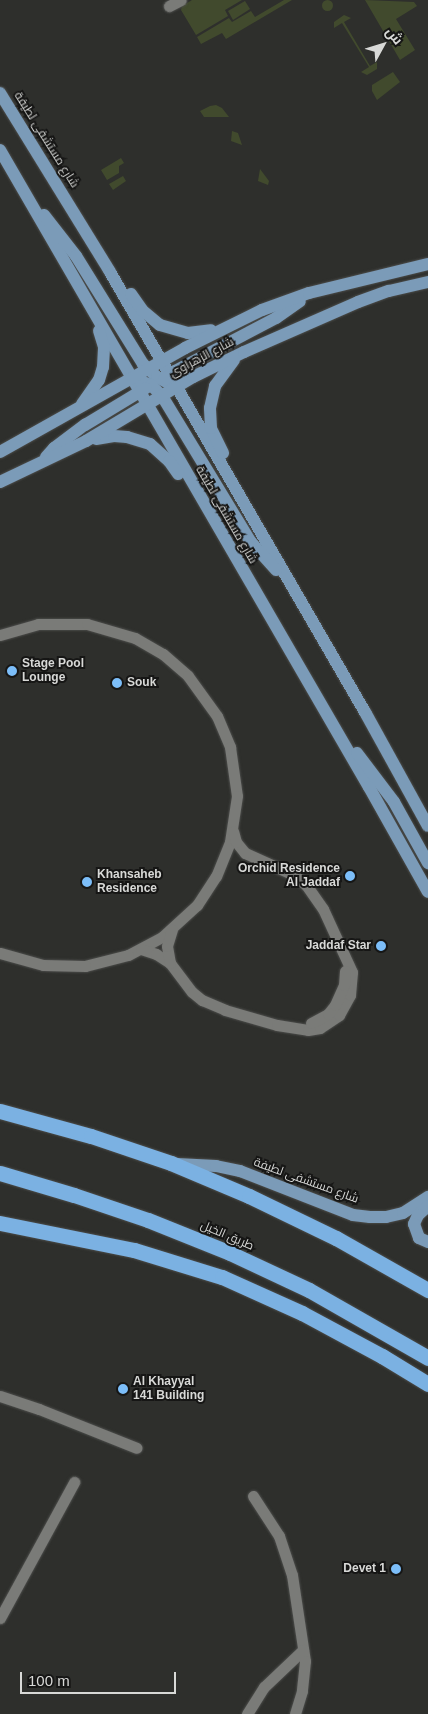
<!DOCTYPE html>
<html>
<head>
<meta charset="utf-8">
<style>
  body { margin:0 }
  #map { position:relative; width:428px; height:1714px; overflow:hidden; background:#2e2f2c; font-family:Helvetica,Cairo,sans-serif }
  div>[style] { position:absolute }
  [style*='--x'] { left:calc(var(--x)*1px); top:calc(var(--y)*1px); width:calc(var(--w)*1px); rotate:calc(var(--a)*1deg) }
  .green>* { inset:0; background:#414a2d }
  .round { border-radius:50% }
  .roads { filter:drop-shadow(0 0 1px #4c4d4b) drop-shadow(0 0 1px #4c4d4b) }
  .minor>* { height:11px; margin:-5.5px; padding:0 5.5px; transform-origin:5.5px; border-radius:5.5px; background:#7a7b78 }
  .major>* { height:12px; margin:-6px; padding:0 6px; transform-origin:6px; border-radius:6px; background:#7b9bb8 }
  .highway>* { height:15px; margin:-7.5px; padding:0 7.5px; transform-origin:7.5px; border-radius:7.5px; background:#7bb1e2 }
  .dots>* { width:14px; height:14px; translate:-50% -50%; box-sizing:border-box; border:2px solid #161615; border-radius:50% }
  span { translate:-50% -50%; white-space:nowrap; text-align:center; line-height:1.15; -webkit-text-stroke:4px #161615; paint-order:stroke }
  .street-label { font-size:12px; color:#d8d9d7 }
  .poi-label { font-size:12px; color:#d8d9d7; font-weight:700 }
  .left { translate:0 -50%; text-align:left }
  .right { translate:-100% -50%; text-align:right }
  .north { position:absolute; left:358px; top:20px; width:50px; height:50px; -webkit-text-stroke:4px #161615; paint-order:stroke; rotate:51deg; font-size:14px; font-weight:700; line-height:20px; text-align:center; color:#d8d9d7 }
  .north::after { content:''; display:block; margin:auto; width:18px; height:22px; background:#d8d9d7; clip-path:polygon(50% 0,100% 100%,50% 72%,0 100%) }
  .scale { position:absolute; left:20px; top:1672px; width:156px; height:22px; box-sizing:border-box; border:2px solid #d8d9d7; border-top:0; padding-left:6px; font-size:15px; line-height:18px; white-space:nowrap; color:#d8d9d7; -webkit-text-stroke:4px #161615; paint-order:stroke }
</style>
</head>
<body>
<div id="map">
  <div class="green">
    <div class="round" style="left:321.5px;top:-0.5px;width:11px;height:11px"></div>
    <div style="clip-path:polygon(192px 0,242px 0,225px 10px,228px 16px,196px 35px,181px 10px,182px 6px)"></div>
    <div style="clip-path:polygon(284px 0,292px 0,226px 39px,222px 33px,201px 44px,197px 37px,229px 18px,232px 22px,251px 11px,255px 17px)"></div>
    <div style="clip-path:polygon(365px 0,414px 2px,417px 6px,396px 19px,415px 50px,400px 60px)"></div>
    <div style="clip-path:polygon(245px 1px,250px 9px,233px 20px,228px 11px)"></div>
    <div style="clip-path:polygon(344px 15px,351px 18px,344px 22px,370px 66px,377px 62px,377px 69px,367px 75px,361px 72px,369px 67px,342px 23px,334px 28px,334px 22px)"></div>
    <div style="clip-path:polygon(393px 72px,400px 82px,377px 100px,372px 91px,372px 85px)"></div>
    <div style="clip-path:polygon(216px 105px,222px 108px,229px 117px,204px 117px,200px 111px,210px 106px)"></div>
    <div style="clip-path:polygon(232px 131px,238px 133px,242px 145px,231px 141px)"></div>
    <div style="clip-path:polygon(121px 158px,124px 163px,119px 166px,119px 173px,107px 180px,101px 170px)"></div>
    <div style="clip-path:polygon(260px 169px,269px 181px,268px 185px,258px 181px)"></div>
    <div style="clip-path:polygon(123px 176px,126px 181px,113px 190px,109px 184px)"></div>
  </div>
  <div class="roads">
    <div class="minor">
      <div style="--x:169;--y:6;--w:13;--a:-27"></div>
      <div style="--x:0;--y:635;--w:40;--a:-16"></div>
      <div style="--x:38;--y:624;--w:49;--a:0"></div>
      <div style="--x:87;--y:624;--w:50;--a:16.3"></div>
      <div style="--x:135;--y:638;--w:32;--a:30"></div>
      <div style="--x:163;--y:654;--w:33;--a:41"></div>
      <div style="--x:188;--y:676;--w:49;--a:54.1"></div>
      <div style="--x:217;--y:716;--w:34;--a:67"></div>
      <div style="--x:230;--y:747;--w:49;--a:81.9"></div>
      <div style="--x:237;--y:796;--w:47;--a:98.7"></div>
      <div style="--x:230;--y:842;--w:37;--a:112"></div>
      <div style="--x:216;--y:876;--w:35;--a:123"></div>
      <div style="--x:197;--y:905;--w:47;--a:137.6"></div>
      <div style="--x:162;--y:937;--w:38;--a:152"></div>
      <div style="--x:128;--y:955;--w:44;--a:165.7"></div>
      <div style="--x:85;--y:966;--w:42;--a:-178.6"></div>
      <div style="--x:43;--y:965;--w:45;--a:-164.4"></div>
      <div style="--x:141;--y:949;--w:16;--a:18"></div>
      <div style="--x:156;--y:954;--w:17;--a:33"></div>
      <div style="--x:170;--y:963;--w:36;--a:53"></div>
      <div style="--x:192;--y:992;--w:13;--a:39"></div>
      <div style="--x:202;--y:1000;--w:25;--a:23"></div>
      <div style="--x:225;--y:1010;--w:54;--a:16.1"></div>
      <div style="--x:277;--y:1025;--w:31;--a:9"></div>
      <div style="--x:308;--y:1030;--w:12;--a:-9"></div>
      <div style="--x:320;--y:1028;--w:23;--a:-34"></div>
      <div style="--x:339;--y:1015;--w:23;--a:-61"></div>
      <div style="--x:350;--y:995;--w:23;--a:-85"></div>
      <div style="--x:352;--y:972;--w:69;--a:-114.7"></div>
      <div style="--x:323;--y:909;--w:29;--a:-125"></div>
      <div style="--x:306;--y:885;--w:16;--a:-140"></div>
      <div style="--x:294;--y:875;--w:54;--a:-155.8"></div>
      <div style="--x:245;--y:853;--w:14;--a:-129"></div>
      <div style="--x:236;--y:842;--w:11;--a:-105"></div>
      <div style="--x:170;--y:963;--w:17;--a:-100"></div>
      <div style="--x:167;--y:946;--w:17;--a:-73"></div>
      <div style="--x:311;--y:1023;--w:19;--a:-28"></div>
      <div style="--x:328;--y:1014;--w:11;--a:-52"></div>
      <div style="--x:335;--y:1005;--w:22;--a:-66"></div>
      <div style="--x:344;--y:985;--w:14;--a:-86"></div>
      <div style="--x:0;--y:1396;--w:41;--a:18.4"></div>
      <div style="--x:39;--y:1409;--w:105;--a:21.7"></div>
      <div style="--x:253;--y:1496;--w:48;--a:57"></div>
      <div style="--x:279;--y:1536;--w:41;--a:71.6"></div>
      <div style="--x:292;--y:1575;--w:87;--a:81.4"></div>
      <div style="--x:305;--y:1661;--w:30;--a:96"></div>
      <div style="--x:302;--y:1691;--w:24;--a:107"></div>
      <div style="--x:0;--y:1618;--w:155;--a:-61.4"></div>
      <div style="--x:247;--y:1714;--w:32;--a:-58"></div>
      <div style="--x:264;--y:1687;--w:54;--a:-43.5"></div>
    </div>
    <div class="major">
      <div style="--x:0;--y:93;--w:210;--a:58.4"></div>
      <div style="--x:110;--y:272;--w:509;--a:59.91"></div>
      <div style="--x:365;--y:712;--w:130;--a:61.1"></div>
      <div style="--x:0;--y:150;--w:736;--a:59.92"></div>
      <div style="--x:369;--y:787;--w:120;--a:60.7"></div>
      <div style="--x:44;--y:215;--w:52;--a:52"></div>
      <div style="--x:76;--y:256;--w:127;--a:58.2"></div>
      <div style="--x:143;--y:364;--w:19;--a:43"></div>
      <div style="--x:157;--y:377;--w:21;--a:28"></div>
      <div style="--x:131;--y:294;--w:19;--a:55"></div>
      <div style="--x:142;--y:310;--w:23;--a:40"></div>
      <div style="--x:160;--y:325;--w:29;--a:16"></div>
      <div style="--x:188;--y:333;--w:23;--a:-7"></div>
      <div style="--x:132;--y:378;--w:20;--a:20"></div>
      <div style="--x:151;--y:385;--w:16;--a:45"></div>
      <div style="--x:162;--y:396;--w:170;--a:58.7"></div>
      <div style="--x:250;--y:541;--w:39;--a:48"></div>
      <div style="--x:164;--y:380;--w:14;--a:-39"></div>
      <div style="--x:175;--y:371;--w:114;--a:-27.7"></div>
      <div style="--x:276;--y:318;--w:29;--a:-35"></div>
      <div style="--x:82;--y:404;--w:29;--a:-55"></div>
      <div style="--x:99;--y:380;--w:14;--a:-73"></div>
      <div style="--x:103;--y:367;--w:20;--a:-87"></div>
      <div style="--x:104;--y:347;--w:17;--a:-107"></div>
      <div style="--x:96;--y:439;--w:18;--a:-9"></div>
      <div style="--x:114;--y:436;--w:13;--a:4"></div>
      <div style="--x:127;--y:437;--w:24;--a:17"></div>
      <div style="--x:150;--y:444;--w:25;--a:42"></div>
      <div style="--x:169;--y:461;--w:16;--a:55"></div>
      <div style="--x:0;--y:452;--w:212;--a:-29.3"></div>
      <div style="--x:185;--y:348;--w:86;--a:-26.3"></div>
      <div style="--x:262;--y:310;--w:50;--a:-19.9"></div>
      <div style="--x:309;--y:293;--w:122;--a:-13.7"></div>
      <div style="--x:223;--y:453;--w:28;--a:-116"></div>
      <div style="--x:211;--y:428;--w:20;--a:-93"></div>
      <div style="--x:210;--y:408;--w:23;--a:-77"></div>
      <div style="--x:215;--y:386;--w:32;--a:-54"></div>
      <div style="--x:46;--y:457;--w:12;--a:-48"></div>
      <div style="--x:54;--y:448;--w:39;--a:-37"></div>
      <div style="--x:85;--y:425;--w:71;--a:-31.2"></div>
      <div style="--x:0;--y:482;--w:95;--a:-25.5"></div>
      <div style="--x:86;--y:441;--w:125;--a:-30.9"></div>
      <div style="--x:193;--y:377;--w:57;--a:-26.1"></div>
      <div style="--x:244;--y:352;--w:124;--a:-23.7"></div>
      <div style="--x:358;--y:302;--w:33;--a:-20"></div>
      <div style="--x:389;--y:291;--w:40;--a:-13"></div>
      <div style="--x:357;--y:753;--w:61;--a:52.9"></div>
      <div style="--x:394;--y:802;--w:70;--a:60.9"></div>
      <div style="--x:177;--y:1164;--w:39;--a:3"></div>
      <div style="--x:216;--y:1166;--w:25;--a:12"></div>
      <div style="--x:240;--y:1171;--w:121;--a:21.3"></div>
      <div style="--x:353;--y:1215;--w:17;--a:7"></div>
      <div style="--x:370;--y:1217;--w:16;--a:0"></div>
      <div style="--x:386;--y:1217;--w:17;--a:-13"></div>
      <div style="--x:403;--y:1213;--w:30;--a:-33"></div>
      <div style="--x:428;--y:1206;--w:13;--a:138"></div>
      <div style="--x:418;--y:1215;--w:10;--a:114"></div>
      <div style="--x:414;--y:1224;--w:15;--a:70"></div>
      <div style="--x:419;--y:1238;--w:10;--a:24"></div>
    </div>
    <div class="highway">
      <div style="--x:0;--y:1111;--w:94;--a:15.4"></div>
      <div style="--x:91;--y:1136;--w:84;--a:18.6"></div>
      <div style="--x:171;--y:1163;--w:85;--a:22.9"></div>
      <div style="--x:249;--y:1196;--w:97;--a:25.8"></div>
      <div style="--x:336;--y:1238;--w:106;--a:29.5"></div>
      <div style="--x:0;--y:1173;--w:77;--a:16.6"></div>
      <div style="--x:74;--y:1195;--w:78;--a:18.7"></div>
      <div style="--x:148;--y:1220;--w:88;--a:21.9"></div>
      <div style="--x:230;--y:1253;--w:87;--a:25.1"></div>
      <div style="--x:309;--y:1290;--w:137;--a:29.7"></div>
      <div style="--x:0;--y:1223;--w:137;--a:11.4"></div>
      <div style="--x:134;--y:1250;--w:92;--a:17.1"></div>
      <div style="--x:222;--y:1277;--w:88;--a:24.2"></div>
      <div style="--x:302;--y:1313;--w:91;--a:28.3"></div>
      <div style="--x:382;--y:1356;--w:54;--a:31.3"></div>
    </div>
  </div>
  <div class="dots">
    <div style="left:12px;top:671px;background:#7cbef9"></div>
    <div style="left:117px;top:683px;background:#7cbef9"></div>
    <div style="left:350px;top:876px;background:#7cbef9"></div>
    <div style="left:87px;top:882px;background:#7cbef9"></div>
    <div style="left:381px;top:946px;background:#7cbef9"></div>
    <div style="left:123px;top:1389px;background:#7cbef9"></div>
    <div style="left:396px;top:1569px;background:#7cbef9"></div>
  </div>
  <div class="street-label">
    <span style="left:46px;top:140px;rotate:58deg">شارع مستشفى لطيفة</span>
    <span style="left:202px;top:358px;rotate:-28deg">شارع الزهراوى</span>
    <span style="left:226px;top:515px;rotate:60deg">شارع مستشفى لطيفة</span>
    <span style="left:306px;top:1181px;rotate:20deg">شارع مستشفى لطيفة</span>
    <span style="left:227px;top:1236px;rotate:23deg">طريق الخيل</span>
  </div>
  <div class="poi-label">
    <span class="left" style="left:22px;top:671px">Stage Pool<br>Lounge</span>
    <span class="left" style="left:127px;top:683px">Souk</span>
    <span class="right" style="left:340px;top:876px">Orchid Residence<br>Al Jaddaf</span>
    <span class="left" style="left:97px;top:882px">Khansaheb<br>Residence</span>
    <span class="right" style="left:371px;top:946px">Jaddaf Star</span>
    <span class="left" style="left:133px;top:1389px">Al Khayyal<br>141 Building</span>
    <span class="right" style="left:386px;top:1569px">Devet 1</span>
  </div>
  <div class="north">ش</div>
  <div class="scale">100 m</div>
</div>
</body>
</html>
